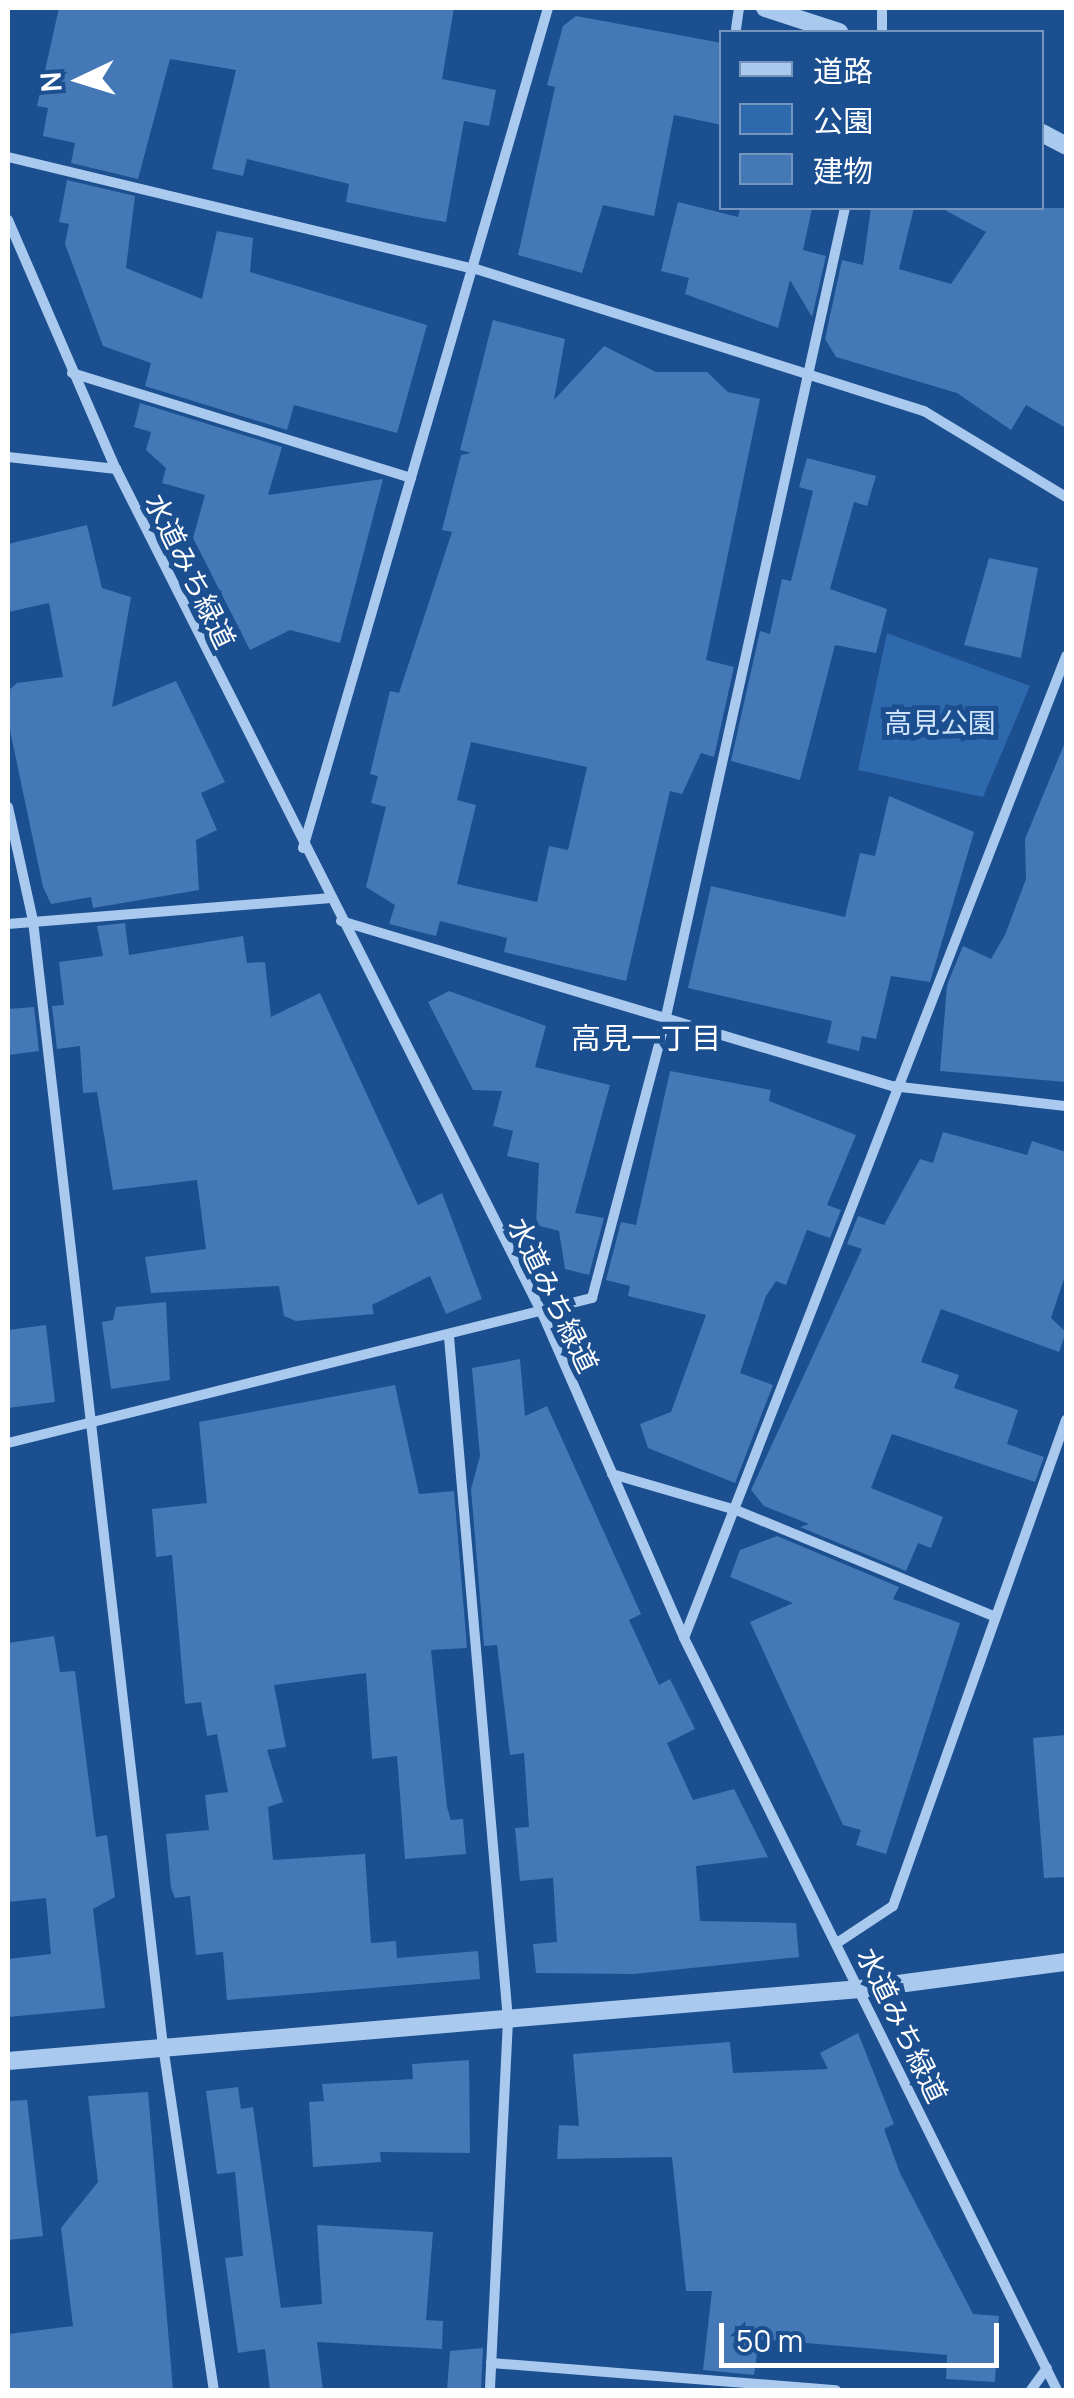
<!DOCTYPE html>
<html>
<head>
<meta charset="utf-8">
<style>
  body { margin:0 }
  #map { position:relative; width:1074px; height:2398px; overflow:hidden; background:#1b4f8f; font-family:Manrope,"Noto Sans JP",sans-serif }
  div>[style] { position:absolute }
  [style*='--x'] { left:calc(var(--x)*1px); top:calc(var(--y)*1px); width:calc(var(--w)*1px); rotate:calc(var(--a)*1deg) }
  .green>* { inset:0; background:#2e69ad }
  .building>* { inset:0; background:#4478b7 }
  .minor>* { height:10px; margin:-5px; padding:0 5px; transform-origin:5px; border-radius:5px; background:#a9c9ee }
  .tertiary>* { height:18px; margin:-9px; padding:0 9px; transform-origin:9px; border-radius:9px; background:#a9c9ee }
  span { translate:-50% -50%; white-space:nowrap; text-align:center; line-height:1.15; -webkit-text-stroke:10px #1b4f8f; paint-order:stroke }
  .street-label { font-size:28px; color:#fff }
  .park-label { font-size:28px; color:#cfe3fa }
  .neighbourhood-label { font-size:30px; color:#fff }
  .frame { position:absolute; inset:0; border:10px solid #fff; pointer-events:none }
  .legend { position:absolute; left:719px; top:30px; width:325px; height:180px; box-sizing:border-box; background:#1b4f8f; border:2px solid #7695bc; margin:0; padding:12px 18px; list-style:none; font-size:30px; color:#fff }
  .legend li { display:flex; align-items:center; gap:20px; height:50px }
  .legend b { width:50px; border:2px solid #7695bc }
  .north { position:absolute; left:30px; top:30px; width:100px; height:100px; -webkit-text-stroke:8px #1b4f8f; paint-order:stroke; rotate:266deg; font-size:28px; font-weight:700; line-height:40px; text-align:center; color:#fff }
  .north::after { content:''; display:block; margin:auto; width:35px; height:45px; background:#fff; clip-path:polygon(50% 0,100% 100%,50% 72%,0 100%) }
  .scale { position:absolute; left:719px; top:2323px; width:280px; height:45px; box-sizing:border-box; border:5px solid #fff; border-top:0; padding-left:12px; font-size:30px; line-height:35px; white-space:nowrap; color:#fff; -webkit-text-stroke:8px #1b4f8f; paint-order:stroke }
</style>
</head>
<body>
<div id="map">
  <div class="green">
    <div style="clip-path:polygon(887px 633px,1030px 686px,983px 797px,858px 770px)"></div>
  </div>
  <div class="building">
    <div style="clip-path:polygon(59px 8px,454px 8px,442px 79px,496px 90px,489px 126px,464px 121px,446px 222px,417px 217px,346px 202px,349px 184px,247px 159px,243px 176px,212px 169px,236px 70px,170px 59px,138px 179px,71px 163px,75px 143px,43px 136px,48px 108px,37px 106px)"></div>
    <div style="clip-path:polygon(576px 16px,722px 43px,722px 125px,674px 115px,654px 216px,603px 205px,582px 273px,518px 255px,555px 87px,547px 85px,563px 26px)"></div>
    <div style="clip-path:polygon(67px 180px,135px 196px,126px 268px,202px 299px,217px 231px,253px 238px,250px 272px,427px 325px,397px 433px,294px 405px,287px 430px,145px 386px,151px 363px,103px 346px,65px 244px,69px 224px,59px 222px)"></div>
    <div style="clip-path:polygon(678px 202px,738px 217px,740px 208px,812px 208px,803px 250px,826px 256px,812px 317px,790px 280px,778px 328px,685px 294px,689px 278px,661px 271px)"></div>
    <div style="clip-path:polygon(871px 208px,914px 208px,899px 269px,951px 284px,986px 232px,941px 208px,1066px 208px,1066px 428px,1026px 405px,1011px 430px,957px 393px,836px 357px,825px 339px,842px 260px,863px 265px)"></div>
    <div style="clip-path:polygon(evenodd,493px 320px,565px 339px,554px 400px,604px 346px,656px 372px,707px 372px,728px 392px,760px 399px,706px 660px,734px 667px,714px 757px,701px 753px,682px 794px,670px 791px,626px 981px,504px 952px,507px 938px,440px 921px,436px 936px,389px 924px,395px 905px,366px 887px,386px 807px,371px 803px,378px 776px,370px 774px,390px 691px,399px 693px,452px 532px,442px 530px,461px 455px,471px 453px,460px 450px,493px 320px,471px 742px,587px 767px,568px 850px,549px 846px,537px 902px,457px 884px,476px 805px,457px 800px,471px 742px)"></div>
    <div style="clip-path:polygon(140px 403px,282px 447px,268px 495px,383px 479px,340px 643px,290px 630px,250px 650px,193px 538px,205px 495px,162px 483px,166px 468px,146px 450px,151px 432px,134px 427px)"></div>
    <div style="clip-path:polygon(807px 458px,876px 476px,867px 506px,854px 502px,830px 589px,887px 609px,876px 653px,835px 645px,800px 780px,731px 761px,760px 631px,770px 634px,782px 579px,791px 581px,813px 491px,799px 487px)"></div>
    <div style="clip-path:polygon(87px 525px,102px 588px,131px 597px,112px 707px,176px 681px,225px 782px,201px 793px,217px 830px,196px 840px,199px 890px,93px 908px,91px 897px,51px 904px,43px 887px,8px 721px,8px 691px,17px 683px,63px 677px,49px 603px,8px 612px,8px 544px)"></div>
    <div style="clip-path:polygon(989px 558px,1038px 568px,1021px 658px,964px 645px)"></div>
    <div style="clip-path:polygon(1066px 740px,1066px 1082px,940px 1071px,947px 985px,963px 946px,991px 959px,1005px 935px,1026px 879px,1025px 839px)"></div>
    <div style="clip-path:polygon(889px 796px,974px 832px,930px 982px,891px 976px,876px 1039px,862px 1036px,859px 1051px,827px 1043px,832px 1021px,688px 988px,711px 886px,845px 917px,860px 853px,875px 856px)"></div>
    <div style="clip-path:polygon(125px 923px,129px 955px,243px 936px,247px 963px,265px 962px,271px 1017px,320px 993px,418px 1205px,442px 1193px,482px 1299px,446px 1314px,430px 1276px,372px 1305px,374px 1314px,296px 1321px,284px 1316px,279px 1286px,151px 1293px,145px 1257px,206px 1249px,197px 1180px,113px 1190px,97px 1092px,83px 1093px,80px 1046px,57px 1049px,52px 1006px,64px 1005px,59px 962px,103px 956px,97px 926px)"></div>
    <div style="clip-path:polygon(449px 991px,546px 1026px,535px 1067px,610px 1085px,575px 1213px,604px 1218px,589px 1275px,565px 1269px,559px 1231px,536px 1225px,539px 1163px,507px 1156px,513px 1131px,493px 1126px,502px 1091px,473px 1090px,428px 1002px)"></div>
    <div style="clip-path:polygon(34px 1007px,39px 1051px,8px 1055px,8px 1009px)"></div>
    <div style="clip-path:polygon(670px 1071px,771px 1090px,769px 1101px,856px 1135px,827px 1205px,841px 1210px,830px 1238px,807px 1230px,786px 1285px,776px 1281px,766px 1296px,740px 1373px,773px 1385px,735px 1483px,648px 1448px,640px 1424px,671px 1412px,706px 1315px,628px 1296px,630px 1286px,606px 1280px,621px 1222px,636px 1225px)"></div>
    <div style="clip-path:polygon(943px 1132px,1027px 1155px,1032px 1141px,1066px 1152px,1066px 1273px,1051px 1318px,1066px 1332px,1059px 1352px,941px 1309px,921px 1362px,959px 1375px,954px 1388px,1018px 1410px,1007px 1444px,1044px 1457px,1035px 1482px,892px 1434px,871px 1488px,943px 1517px,931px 1548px,918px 1543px,906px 1571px,800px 1527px,809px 1524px,764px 1506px,751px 1490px,862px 1249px,847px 1244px,858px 1216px,884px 1225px,920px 1159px,933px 1163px)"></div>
    <div style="clip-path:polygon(166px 1302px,170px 1380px,111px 1389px,102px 1322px,113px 1320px,116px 1307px)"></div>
    <div style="clip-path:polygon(46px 1325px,55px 1402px,8px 1408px,8px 1330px)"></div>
    <div style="clip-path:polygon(520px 1359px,525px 1416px,547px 1406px,641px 1614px,629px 1620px,659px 1685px,670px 1679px,695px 1729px,667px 1743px,693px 1800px,734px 1789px,768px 1857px,696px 1866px,700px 1921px,796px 1923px,799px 1957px,634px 1974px,536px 1973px,533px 1944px,557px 1942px,553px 1878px,520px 1881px,515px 1828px,529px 1827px,524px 1753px,510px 1755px,497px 1645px,484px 1646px,471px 1489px,480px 1456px,472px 1368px)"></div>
    <div style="clip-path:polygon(395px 1385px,419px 1494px,454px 1491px,467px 1648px,431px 1650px,447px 1807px,451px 1820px,463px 1819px,466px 1854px,405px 1859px,397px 1756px,372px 1759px,366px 1673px,274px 1685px,286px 1747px,267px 1750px,283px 1802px,268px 1807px,273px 1860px,365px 1854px,371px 1943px,396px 1941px,397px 1958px,478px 1951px,480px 1979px,227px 2000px,223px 1952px,196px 1955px,190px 1896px,175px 1898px,171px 1888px,166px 1834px,209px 1830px,205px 1795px,228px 1792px,217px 1734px,207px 1736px,201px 1702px,185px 1704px,172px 1555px,156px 1557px,152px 1509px,207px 1503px,199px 1422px)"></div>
    <div style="clip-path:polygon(777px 1536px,899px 1587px,893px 1599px,960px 1623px,886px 1854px,856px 1845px,861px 1830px,843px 1825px,750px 1622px,793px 1603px,730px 1577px,740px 1550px)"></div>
    <div style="clip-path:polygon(54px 1636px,60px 1672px,75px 1671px,96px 1837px,107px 1835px,115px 1897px,93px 1909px,105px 2008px,8px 2017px,8px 1959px,51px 1954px,46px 1898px,8px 1902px,8px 1643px)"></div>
    <div style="clip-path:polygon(1066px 1735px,1066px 1877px,1044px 1878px,1033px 1738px)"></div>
    <div style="clip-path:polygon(858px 2033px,894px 2124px,884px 2129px,900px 2173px,973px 2314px,999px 2316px,995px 2382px,946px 2379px,947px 2355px,759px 2339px,754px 2375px,703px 2370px,712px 2291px,686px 2291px,672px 2157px,557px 2159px,559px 2125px,579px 2126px,573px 2054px,730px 2042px,733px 2073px,828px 2069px,820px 2053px)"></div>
    <div style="clip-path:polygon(469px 2060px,470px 2153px,380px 2152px,381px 2162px,313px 2167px,309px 2102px,324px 2101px,322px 2084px,413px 2079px,412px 2064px)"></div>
    <div style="clip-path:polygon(238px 2087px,241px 2109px,253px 2107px,281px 2308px,322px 2304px,317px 2225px,433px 2232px,426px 2320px,443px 2321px,442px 2349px,317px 2342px,323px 2390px,270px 2390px,265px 2349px,238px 2353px,225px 2258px,243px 2256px,235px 2172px,217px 2174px,206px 2091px)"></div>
    <div style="clip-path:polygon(148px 2092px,173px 2390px,8px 2390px,8px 2334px,73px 2326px,61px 2228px,98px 2182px,88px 2096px)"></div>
    <div style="clip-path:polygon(27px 2100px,43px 2236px,8px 2240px,8px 2101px)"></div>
    <div style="clip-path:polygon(483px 2348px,481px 2390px,447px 2390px,450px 2351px)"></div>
  </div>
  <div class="minor">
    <div style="--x:882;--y:8;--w:24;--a:90"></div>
    <div style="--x:736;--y:29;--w:21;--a:-82"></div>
    <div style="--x:8;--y:157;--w:481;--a:13.5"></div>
    <div style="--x:476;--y:269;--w:470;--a:17.6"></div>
    <div style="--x:924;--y:411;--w:166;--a:31.2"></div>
    <div style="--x:8;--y:220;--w:271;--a:66.6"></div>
    <div style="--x:116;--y:469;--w:948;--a:63.22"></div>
    <div style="--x:543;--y:1315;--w:352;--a:66.4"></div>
    <div style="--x:684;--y:1638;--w:839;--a:63.62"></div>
    <div style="--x:72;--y:373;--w:355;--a:17.2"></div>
    <div style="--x:8;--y:457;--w:109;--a:6.3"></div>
    <div style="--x:8;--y:807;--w:117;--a:77.6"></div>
    <div style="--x:33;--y:921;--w:1132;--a:83.41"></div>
    <div style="--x:163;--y:2046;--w:348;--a:81.6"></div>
    <div style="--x:303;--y:848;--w:875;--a:-73.74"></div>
    <div style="--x:341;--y:921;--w:575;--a:16.67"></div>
    <div style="--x:892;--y:1086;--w:175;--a:6.6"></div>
    <div style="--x:8;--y:924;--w:321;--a:-4.6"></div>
    <div style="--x:449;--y:1337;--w:686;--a:85.06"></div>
    <div style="--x:508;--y:2020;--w:370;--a:92.8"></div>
    <div style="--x:8;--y:1443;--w:602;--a:-13.94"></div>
    <div style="--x:592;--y:1298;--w:286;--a:-75.2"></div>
    <div style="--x:665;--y:1021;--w:833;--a:-77.52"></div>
    <div style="--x:612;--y:1474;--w:129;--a:16.2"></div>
    <div style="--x:736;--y:1510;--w:280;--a:22.4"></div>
    <div style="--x:684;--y:1638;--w:1054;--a:-68.74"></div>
    <div style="--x:837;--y:1943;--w:67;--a:-33.5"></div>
    <div style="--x:893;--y:1906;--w:516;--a:-70.41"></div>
    <div style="--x:491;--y:2363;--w:346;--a:4.5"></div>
    <div style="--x:1031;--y:2390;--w:27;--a:-54"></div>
  </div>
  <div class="tertiary">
    <div style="--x:765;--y:8;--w:78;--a:18"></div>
    <div style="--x:1042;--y:133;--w:27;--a:28"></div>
    <div style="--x:8;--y:2061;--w:855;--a:-4.83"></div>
    <div style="--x:860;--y:1989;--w:208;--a:-7.5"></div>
  </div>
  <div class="street-label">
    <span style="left:191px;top:571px;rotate:64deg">水道みち緑道</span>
    <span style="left:554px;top:1295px;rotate:64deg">水道みち緑道</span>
    <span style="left:903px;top:2025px;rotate:64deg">水道みち緑道</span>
  </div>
  <div class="park-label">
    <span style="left:940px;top:722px">高見公園</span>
  </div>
  <div class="neighbourhood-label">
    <span style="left:646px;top:1038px">高見一丁目</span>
  </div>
  <div class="frame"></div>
  <ul class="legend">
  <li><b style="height:12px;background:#a9c9ee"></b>道路</li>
  <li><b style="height:28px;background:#2e69ad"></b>公園</li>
  <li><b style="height:28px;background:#4478b7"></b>建物</li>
  </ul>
  <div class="north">N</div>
  <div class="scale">50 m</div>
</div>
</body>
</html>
